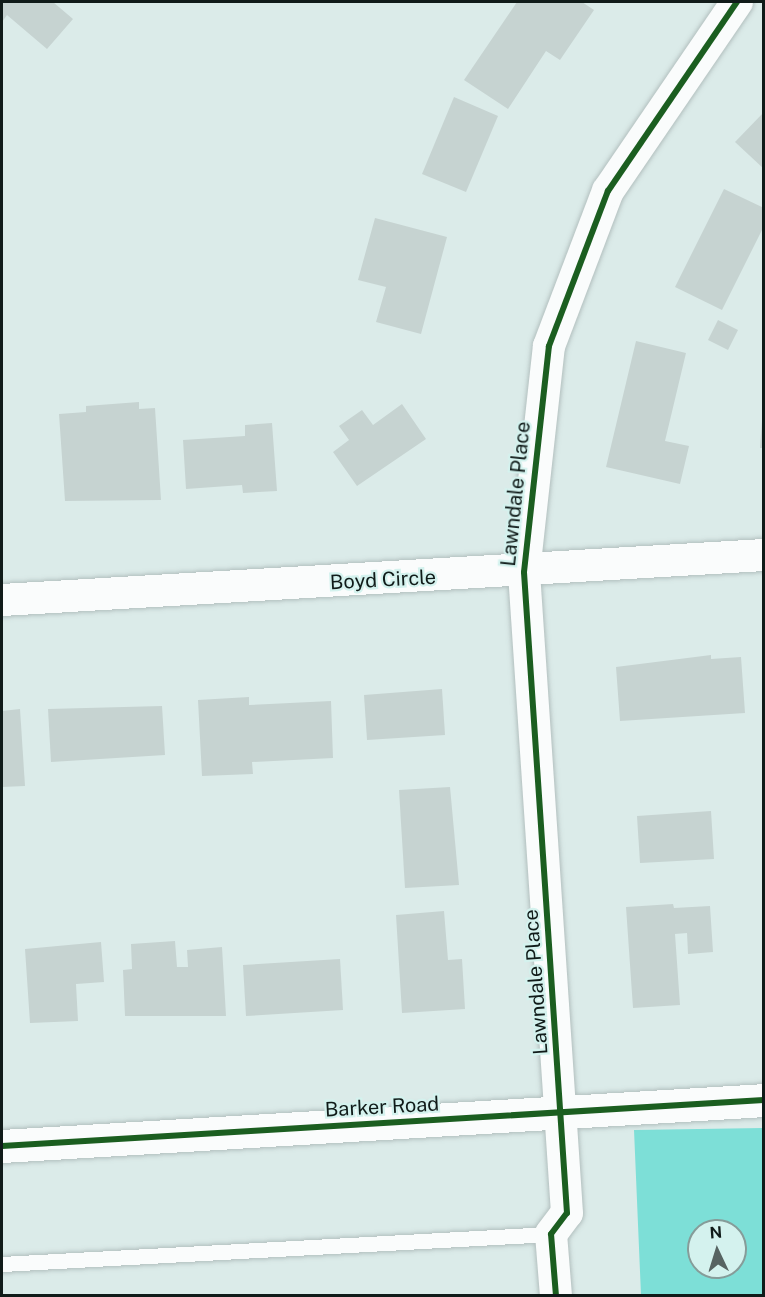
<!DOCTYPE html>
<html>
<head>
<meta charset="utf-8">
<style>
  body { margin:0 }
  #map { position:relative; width:765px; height:1297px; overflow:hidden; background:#dbebe9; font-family:"Public Sans",sans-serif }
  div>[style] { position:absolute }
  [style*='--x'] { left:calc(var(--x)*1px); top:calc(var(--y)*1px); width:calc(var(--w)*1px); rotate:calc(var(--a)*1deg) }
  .forest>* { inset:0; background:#7ddfd7 }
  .building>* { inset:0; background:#c6d3d1 }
  .roads { filter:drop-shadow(0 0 2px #b2bfbe) drop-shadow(0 0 2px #b2bfbe) }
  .service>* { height:15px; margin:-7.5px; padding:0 7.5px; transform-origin:7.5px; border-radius:7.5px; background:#fafcfc }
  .minor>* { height:32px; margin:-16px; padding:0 16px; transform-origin:16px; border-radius:16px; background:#fafcfc }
  .tertiary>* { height:33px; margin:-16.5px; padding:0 16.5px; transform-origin:16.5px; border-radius:16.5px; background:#fafcfc }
  .cycleway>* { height:6px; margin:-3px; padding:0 3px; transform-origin:3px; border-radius:3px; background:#1b5e20 }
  span { translate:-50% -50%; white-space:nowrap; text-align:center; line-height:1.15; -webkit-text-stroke:4.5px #d4f2ee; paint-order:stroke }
  .street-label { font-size:20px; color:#101b19 }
  .frame { position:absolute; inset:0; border:3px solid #101b19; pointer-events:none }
  .north { position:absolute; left:687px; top:1219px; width:60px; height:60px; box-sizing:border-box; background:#d4f2ee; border:2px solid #869c99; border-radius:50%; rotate:356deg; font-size:16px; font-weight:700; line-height:24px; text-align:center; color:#101b19 }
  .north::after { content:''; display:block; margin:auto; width:21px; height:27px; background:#576462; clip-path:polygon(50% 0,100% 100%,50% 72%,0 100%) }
</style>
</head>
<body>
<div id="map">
  <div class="forest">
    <div style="clip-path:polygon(evenodd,763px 1128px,763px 1295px,641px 1295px,634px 1130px,763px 1128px,699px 1231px,735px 1231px,735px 1267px,699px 1267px,699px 1231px)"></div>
  </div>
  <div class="building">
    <div style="clip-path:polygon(2px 2px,53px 2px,73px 19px,47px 49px,7px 15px,2px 22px)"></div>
    <div style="clip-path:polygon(517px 2px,582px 2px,594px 10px,560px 60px,546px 51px,508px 109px,464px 80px)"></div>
    <div style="clip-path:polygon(454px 97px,498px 116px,466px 192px,422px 174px)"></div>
    <div style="clip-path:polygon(764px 112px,764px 169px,735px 142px)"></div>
    <div style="clip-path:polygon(724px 189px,764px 208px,764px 226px,722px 310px,675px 287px)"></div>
    <div style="clip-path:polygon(375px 218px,447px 237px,421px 334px,376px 322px,386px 287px,358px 280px)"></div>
    <div style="clip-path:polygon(718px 320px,738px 330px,728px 350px,708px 340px)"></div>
    <div style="clip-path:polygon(636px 341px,686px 353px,665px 441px,689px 446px,680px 484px,606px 467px)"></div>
    <div style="clip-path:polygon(139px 402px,139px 409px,155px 408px,161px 500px,65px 501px,59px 414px,86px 412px,86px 406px)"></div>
    <div style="clip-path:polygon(402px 404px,426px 439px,357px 486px,333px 452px,349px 440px,339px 426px,362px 410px,373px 425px)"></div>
    <div style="clip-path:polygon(762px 421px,764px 421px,764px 448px,760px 448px)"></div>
    <div style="clip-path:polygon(272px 423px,277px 491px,243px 493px,242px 485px,186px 489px,183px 440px,245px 436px,245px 425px)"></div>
    <div style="clip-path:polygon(711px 655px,711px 659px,741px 657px,745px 713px,620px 721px,616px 667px)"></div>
    <div style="clip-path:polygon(442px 689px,445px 735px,367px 740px,364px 695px)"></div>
    <div style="clip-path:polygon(249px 697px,249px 705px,331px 701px,333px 758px,252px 762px,253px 774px,202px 776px,198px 700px)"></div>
    <div style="clip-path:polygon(162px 706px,165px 755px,51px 762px,48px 709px)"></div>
    <div style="clip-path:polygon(20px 709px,25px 786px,2px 787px,2px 711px)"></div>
    <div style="clip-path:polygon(450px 787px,459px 885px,405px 888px,399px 790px)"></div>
    <div style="clip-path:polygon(711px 811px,714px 859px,640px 863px,637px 816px)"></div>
    <div style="clip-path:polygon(673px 904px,674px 908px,710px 906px,713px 952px,688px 954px,687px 933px,675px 934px,680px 1005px,633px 1008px,626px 907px)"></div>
    <div style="clip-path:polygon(444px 911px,448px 960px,462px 959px,465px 1009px,402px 1013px,396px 915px)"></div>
    <div style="clip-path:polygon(175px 941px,177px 967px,188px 967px,187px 950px,222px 947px,226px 1016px,125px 1016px,123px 970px,132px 969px,131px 944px)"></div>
    <div style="clip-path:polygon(101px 942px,104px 982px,76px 984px,78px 1021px,30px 1023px,25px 949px)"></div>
    <div style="clip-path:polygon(340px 959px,343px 1010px,246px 1016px,243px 965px)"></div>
  </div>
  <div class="roads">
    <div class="service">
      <div style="--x:2;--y:1264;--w:550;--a:-3.13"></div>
    </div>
    <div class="minor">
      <div style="--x:2;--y:600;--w:763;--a:-3.38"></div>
      <div style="--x:556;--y:1296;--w:62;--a:-94.6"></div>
      <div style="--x:551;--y:1234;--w:26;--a:-53"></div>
      <div style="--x:567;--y:1213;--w:642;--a:-93.84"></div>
      <div style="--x:524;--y:572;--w:227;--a:-83.7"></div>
      <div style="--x:549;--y:346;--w:166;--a:-69.2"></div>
      <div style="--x:608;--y:191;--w:229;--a:-55.7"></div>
    </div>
    <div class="tertiary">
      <div style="--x:2;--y:1146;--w:763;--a:-3.45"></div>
    </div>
  </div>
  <div class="cycleway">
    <div style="--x:2;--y:1146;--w:763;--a:-3.45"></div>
    <div style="--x:556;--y:1296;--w:62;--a:-94.6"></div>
    <div style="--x:551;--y:1234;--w:26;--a:-53"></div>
    <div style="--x:567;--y:1213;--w:642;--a:-93.84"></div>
    <div style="--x:524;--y:572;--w:227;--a:-83.7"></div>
    <div style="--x:549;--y:346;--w:166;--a:-69.2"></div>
    <div style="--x:608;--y:191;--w:229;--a:-55.7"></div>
  </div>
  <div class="street-label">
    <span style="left:516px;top:494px;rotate:-84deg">Lawndale Place</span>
    <span style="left:383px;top:580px;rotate:-3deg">Boyd Circle</span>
    <span style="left:536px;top:982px;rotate:-94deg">Lawndale Place</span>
    <span style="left:382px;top:1107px;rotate:-3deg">Barker Road</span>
  </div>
  <div class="frame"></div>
  <div class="north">N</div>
</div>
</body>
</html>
